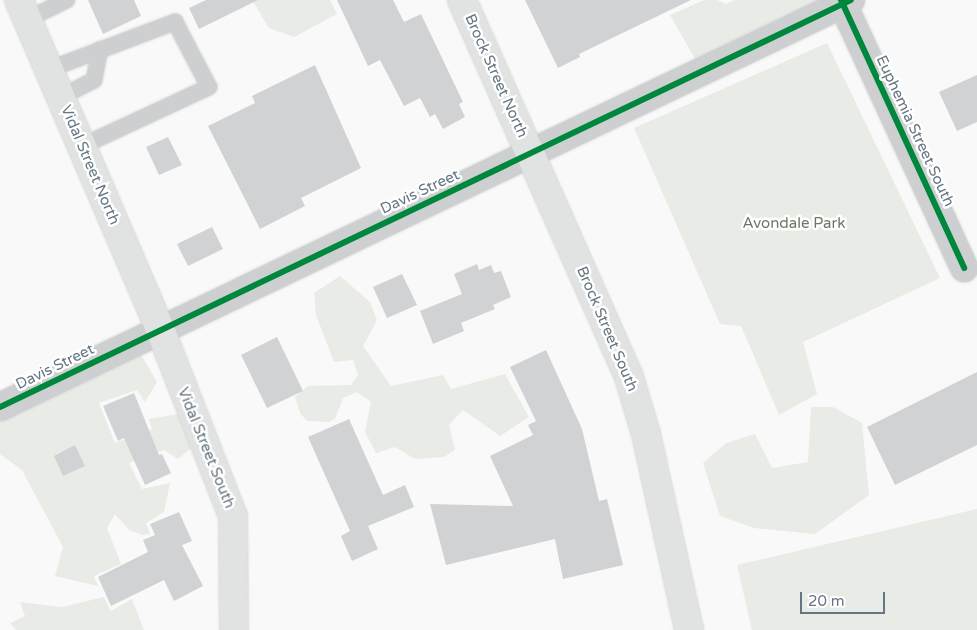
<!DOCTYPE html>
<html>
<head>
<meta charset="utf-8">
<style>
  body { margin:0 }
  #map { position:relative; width:977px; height:630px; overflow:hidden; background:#f9f9f9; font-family:"Varela Round",sans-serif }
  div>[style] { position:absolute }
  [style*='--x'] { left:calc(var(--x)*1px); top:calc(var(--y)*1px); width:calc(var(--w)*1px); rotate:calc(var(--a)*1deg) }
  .green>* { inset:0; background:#e8ebe6 }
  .building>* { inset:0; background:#d0d2d3 }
  .roads { filter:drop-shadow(0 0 1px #d5d6d7) drop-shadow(0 0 1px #d5d6d7) }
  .service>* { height:16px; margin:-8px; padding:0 8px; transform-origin:8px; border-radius:8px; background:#cecfd0 }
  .minor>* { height:28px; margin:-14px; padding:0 14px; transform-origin:14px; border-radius:14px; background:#cecfd0 }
  .secondary>* { height:28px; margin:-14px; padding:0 14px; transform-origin:14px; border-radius:14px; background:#e1e2e2 }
  .cycleway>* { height:6px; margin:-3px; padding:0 3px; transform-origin:3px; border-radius:3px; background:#00873e }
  span { translate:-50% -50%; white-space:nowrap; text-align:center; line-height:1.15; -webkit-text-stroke:5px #fff; paint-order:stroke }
  .street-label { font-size:15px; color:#657683 }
  .park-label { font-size:15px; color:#687a64 }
  .scale { position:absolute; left:800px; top:592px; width:85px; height:22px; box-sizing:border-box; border:2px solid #657683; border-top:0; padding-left:6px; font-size:15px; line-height:18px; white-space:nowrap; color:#657683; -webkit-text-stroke:4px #fff; paint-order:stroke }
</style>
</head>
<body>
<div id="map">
  <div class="green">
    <div style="clip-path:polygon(252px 0,330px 0,337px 14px,294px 37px,269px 28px)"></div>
    <div style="clip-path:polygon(704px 0,717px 0,726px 4px,734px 0,832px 0,699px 66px,670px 15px)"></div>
    <div style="clip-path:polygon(827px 43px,940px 278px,803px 342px,817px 394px,779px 415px,741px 326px,720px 324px,634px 128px)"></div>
    <div style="clip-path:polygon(340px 276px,370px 302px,377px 320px,363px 346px,391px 386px,443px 375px,451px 389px,505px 374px,529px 417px,500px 436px,463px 410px,449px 425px,455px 450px,444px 457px,415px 459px,395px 447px,376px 453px,365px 432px,371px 402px,357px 392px,343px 398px,335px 419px,329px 422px,307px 421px,300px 413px,295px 397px,308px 386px,351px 385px,358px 375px,353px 360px,334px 362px,316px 315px,314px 293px)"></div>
    <div style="clip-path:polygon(136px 346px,157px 382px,145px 402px,137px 390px,99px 403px,115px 443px,152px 429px,149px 419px,178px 414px,194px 446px,178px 459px,164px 450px,129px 463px,142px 489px,170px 483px,164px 512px,146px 523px,150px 534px,142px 535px,129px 530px,115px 514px,107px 528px,121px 564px,94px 576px,98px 586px,55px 576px,63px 547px,22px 470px,0 454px,0 411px)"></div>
    <div style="clip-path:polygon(811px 407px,833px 407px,862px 423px,869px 495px,815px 534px,754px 528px,720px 516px,703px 463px,726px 443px,755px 434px,772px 468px,808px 462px)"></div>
    <div style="clip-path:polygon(977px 509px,977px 630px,752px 630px,737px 565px)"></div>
    <div style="clip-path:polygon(104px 597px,111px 611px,132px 599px,144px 630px,16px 630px,10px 623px,25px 616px,20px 602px,62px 607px)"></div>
  </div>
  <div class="building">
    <div style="clip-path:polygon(88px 0,134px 0,141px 16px,103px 34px)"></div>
    <div style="clip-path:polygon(206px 0,258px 0,199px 29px,189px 8px)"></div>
    <div style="clip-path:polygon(337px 0,393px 0,404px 22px,421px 14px,463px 102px,459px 104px,465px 117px,443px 129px,435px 114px,430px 117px,420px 98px,404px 106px,380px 60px,368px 66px)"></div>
    <div style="clip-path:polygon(525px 0,691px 0,579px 54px,580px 57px,558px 68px)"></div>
    <div style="clip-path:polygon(315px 65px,361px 168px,301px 198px,305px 206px,260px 229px,208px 126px,255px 103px,252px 96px)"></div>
    <div style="clip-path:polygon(977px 75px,977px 122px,957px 131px,939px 92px)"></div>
    <div style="clip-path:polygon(168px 137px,182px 165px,159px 175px,146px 147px)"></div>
    <div style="clip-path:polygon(212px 227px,223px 249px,188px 266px,177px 244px)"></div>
    <div style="clip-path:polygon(477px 264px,479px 270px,491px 265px,494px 273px,501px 271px,511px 297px,493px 305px,495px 309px,461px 323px,464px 331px,433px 344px,420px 311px,462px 294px,454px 274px)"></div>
    <div style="clip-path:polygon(402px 274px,417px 305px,387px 318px,373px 287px)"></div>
    <div style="clip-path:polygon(277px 337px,303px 391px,267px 408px,241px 355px)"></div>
    <div style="clip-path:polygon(546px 350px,582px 429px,599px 501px,607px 499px,623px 565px,563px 579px,555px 539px,446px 565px,430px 504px,513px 506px,490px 456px,533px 435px,528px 425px,536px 421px,510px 367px)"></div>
    <div style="clip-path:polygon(977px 372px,977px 445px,895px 485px,867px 427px)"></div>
    <div style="clip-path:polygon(134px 393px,159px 455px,162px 454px,171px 473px,145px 485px,124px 438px,118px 441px,103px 406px)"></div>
    <div style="clip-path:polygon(349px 419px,383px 495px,405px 485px,414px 507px,368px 526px,378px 549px,352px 561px,341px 536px,350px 531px,308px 437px)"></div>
    <div style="clip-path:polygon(75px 445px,85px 466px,63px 476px,54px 456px)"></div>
    <div style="clip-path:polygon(179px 512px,192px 541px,182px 545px,203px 586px,174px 601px,164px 580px,111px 606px,98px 577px,148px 552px,143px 540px,155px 535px,150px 524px)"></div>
  </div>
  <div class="roads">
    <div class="service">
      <div style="--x:28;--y:19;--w:43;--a:-26"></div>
      <div style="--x:50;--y:69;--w:134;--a:-20.6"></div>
      <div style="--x:175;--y:22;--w:73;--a:62.4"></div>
      <div style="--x:209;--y:87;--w:140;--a:155.1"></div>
      <div style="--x:61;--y:97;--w:37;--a:-27"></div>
      <div style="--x:94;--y:80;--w:31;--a:-79"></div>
    </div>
    <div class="minor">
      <div style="--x:841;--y:0;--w:295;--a:65.3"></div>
      <div style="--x:0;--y:407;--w:943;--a:-25.56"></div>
    </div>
    <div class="secondary">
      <div style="--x:19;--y:0;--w:358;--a:66.8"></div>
      <div style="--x:160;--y:329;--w:201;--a:68.7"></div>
      <div style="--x:233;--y:516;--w:114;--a:89.5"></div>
      <div style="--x:462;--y:0;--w:412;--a:66.1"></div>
      <div style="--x:629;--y:377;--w:59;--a:73.4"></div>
      <div style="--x:646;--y:434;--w:201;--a:77.6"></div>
    </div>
  </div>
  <div class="cycleway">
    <div style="--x:841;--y:0;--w:295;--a:65.3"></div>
    <div style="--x:0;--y:407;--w:943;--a:-25.56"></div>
  </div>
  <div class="street-label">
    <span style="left:496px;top:76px;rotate:66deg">Brock Street North</span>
    <span style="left:915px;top:131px;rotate:65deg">Euphemia Street South</span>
    <span style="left:90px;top:165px;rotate:67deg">Vidal Street North</span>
    <span style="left:420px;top:192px;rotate:-25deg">Davis Street</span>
    <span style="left:607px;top:329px;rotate:67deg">Brock Street South</span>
    <span style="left:55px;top:367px;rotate:-26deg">Davis Street</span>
    <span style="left:206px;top:448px;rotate:68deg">Vidal Street South</span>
  </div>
  <div class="park-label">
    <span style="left:794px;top:224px">Avondale Park</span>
  </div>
  <div class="scale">20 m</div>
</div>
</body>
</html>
